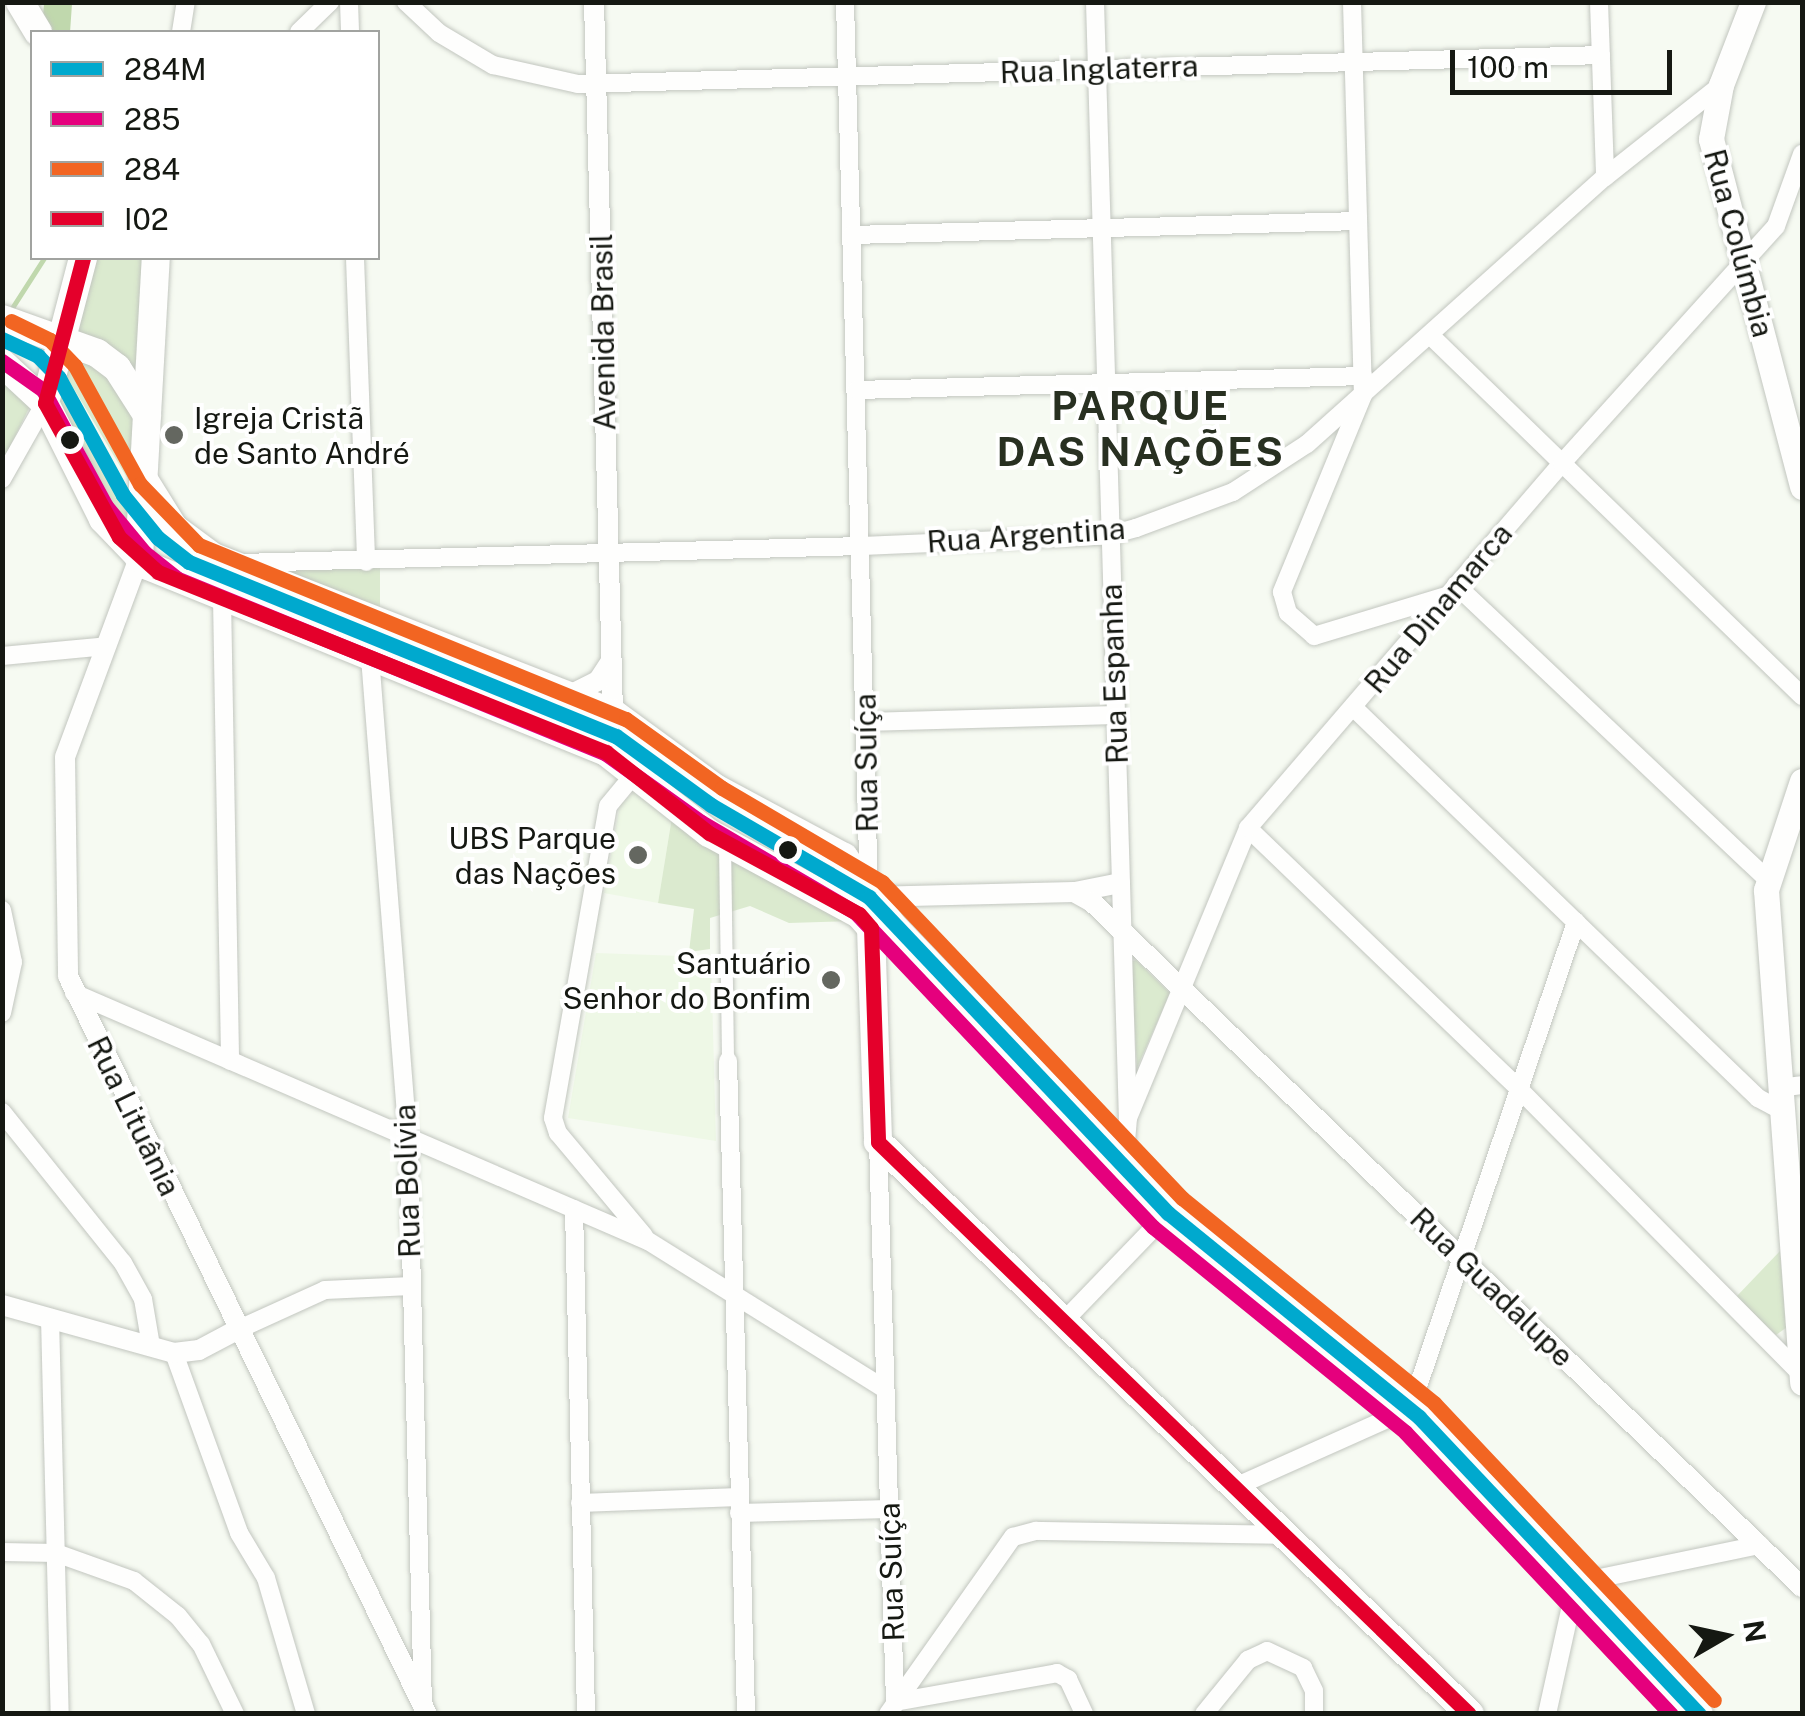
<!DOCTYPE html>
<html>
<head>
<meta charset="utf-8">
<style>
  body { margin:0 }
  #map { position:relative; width:1805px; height:1716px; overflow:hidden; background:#f6faf2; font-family:"Public Sans",sans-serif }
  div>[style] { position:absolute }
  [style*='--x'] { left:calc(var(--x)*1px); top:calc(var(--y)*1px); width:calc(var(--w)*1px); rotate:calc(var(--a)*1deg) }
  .built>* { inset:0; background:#eef8e6 }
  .green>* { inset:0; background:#dbeacf }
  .stream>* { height:5px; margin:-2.5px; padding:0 2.5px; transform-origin:2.5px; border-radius:2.5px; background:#c0d8ad }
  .river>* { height:28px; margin:-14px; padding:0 14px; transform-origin:14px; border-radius:14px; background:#c0d8ad }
  .roads { filter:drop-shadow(0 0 2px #c2c6bf) drop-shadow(0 0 2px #c2c6bf) }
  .pedestrian>* { height:12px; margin:-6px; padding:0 6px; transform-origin:6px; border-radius:6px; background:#fefefd }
  .minor>* { height:18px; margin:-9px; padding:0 9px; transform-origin:9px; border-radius:9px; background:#fefefd }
  .tertiary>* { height:20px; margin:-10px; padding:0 10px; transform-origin:10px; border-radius:10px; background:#fefefd }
  .secondary>* { height:25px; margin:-12.5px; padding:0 12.5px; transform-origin:12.5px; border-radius:12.5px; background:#fefefd }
  .primary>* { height:28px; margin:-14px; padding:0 14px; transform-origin:14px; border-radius:14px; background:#fefefd }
  .bus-1>* { height:15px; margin:-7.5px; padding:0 7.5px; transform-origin:7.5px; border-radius:7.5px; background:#00a9ce }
  .bus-2>* { height:15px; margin:-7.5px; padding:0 7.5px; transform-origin:7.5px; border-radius:7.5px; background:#e5007d }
  .bus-3>* { height:15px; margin:-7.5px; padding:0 7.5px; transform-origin:7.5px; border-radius:7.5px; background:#f26522 }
  .bus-4>* { height:15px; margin:-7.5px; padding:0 7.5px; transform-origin:7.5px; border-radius:7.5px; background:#e4002b }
  .dots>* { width:28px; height:28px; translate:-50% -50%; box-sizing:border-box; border:5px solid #fff; border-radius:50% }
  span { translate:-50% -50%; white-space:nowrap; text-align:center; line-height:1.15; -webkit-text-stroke:8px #fff; paint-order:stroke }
  .street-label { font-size:30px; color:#151812 }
  .poi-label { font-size:30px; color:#151812 }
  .left { translate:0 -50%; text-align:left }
  .right { translate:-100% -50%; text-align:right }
  .district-label { font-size:40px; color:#283021; font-weight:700; letter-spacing:2.5px }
  .frame { position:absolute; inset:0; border:5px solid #151812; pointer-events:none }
  .legend { position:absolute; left:30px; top:30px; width:350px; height:230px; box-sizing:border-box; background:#fff; border:2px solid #a1a3a0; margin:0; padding:12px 18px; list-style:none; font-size:30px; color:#151812 }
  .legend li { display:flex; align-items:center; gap:20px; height:50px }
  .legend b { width:50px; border:2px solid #a1a3a0 }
  .north { position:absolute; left:1675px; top:1586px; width:100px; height:100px; -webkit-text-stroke:8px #fff; paint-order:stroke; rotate:81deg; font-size:28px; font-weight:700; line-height:40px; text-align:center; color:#151812 }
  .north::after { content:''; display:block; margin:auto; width:35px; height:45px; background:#151812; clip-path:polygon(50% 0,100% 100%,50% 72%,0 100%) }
  .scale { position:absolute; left:1450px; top:50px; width:222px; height:45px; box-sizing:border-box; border:5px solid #151812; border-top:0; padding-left:12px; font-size:30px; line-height:35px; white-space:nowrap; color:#151812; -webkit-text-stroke:8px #fff; paint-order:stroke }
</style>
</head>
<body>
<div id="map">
  <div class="built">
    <div style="clip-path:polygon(637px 790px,672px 817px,658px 903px,604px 893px,620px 804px)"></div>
    <div style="clip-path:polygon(596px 953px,711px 957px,716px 1141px,568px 1118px)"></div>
  </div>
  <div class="green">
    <div style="clip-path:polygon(91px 258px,146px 258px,137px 375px,70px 330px)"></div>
    <div style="clip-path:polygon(68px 349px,105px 364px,136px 420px,132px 486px,65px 374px)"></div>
    <div style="clip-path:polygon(3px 370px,32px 402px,3px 461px)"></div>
    <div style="clip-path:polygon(58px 391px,130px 518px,125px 534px,55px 392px)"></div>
    <div style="clip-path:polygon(380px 567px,380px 613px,267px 568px)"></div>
    <div style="clip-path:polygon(672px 817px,853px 921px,789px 923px,750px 906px,710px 918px,710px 949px,689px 952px,694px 909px,658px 903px)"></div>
    <div style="clip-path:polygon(1136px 960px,1170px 993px,1137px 1068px,1131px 962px)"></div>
    <div style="clip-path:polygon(1780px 1251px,1786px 1328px,1776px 1335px,1736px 1297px)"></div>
  </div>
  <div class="stream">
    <div style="--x:10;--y:311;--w:63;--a:-57.3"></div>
  </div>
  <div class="river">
    <div style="--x:56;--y:32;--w:30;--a:-86"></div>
  </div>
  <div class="roads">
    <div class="pedestrian">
      <div style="--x:725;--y:843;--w:218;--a:89.2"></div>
    </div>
    <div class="minor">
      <div style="--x:349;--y:2;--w:30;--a:88"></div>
      <div style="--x:406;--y:2;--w:45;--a:43.2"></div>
      <div style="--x:439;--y:33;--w:63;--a:30.7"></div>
      <div style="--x:493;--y:65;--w:87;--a:12.6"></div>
      <div style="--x:578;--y:84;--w:1023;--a:-1.62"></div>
      <div style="--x:845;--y:2;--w:890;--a:88.46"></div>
      <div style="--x:1095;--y:2;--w:1116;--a:88.31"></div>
      <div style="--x:1128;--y:1118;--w:48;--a:94.8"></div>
      <div style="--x:1352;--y:2;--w:393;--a:88.4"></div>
      <div style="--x:1363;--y:395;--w:213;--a:112.4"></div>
      <div style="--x:1282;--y:592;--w:22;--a:74"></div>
      <div style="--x:1288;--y:613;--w:35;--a:41"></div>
      <div style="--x:1314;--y:636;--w:138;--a:-16.9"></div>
      <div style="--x:1599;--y:2;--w:175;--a:88"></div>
      <div style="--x:181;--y:32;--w:30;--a:-81"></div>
      <div style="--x:299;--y:32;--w:43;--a:-44.1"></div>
      <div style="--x:852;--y:235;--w:506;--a:-1.58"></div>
      <div style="--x:355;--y:258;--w:304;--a:87.9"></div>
      <div style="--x:1431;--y:336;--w:517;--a:44.14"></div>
      <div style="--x:857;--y:390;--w:506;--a:-1.58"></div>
      <div style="--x:2;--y:479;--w:87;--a:-60.5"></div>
      <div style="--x:241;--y:563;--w:621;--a:-1.57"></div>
      <div style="--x:862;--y:546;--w:248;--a:-2.5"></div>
      <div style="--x:1110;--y:535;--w:27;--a:-15"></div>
      <div style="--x:1136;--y:528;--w:103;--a:-20.4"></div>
      <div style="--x:1233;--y:492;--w:88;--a:-33"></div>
      <div style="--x:1307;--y:444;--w:400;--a:-41.9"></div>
      <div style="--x:1605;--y:177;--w:148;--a:-38.4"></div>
      <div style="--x:1456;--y:585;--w:428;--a:43.4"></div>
      <div style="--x:222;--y:598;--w:463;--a:89"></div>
      <div style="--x:2;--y:656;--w:105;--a:-5.4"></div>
      <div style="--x:370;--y:657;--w:481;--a:85.5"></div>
      <div style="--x:408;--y:1136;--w:569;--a:88.49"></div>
      <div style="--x:1353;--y:707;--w:563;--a:43.99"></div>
      <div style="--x:1758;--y:1098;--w:24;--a:28"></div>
      <div style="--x:865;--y:722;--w:251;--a:-1.6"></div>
      <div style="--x:637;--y:771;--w:45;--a:129.6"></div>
      <div style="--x:608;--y:806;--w:317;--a:100"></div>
      <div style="--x:553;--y:1118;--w:16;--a:72"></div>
      <div style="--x:558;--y:1133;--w:134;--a:50.1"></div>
      <div style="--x:1248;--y:828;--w:378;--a:43.9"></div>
      <div style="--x:1520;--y:1090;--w:398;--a:45.3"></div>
      <div style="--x:2;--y:910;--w:53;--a:78.1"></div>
      <div style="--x:13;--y:962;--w:52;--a:102.2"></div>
      <div style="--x:74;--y:993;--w:625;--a:23.37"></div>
      <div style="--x:648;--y:1241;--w:279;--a:32"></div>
      <div style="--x:728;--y:1061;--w:653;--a:88.42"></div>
      <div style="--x:1778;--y:1088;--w:24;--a:-7"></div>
      <div style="--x:2;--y:1112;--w:193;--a:51.3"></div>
      <div style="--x:123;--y:1263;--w:41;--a:60.9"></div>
      <div style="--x:143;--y:1299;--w:48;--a:80.3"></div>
      <div style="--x:1128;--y:1118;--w:314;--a:-67.5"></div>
      <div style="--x:1248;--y:828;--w:481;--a:-49.3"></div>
      <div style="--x:1562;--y:463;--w:319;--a:-47.9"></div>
      <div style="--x:1776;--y:226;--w:77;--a:-70.1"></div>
      <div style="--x:878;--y:1142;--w:560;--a:88.26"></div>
      <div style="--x:895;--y:1702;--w:165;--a:-10.1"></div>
      <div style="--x:1057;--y:1673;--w:13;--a:29"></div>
      <div style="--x:1068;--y:1679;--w:38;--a:65"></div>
      <div style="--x:574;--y:1209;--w:505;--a:88.64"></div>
      <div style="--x:50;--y:1318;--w:396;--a:88.6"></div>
      <div style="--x:1064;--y:1321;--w:150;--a:-46.1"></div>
      <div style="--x:237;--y:1330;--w:97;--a:-24.4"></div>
      <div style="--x:325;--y:1290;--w:86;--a:-2.7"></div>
      <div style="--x:174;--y:1353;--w:191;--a:70.1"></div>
      <div style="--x:239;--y:1533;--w:52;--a:59"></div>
      <div style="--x:266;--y:1578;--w:142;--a:73.6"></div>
      <div style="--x:1235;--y:1487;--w:174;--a:-24.1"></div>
      <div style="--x:1394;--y:1416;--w:27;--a:-42"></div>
      <div style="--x:1414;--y:1398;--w:503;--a:-71.2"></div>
      <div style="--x:580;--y:1503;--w:159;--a:-2.2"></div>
      <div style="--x:739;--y:1513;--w:150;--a:-1.5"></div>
      <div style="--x:2;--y:1552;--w:54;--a:1.1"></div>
      <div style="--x:56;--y:1553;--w:83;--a:19.7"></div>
      <div style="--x:134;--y:1581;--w:56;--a:38.5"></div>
      <div style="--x:178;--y:1616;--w:36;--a:51"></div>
      <div style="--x:201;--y:1644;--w:78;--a:64.1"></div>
      <div style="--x:888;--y:1714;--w:217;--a:-54.8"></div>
      <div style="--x:1013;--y:1537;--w:24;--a:-15"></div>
      <div style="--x:1036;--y:1531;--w:248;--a:0.9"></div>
      <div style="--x:1204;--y:1714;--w:70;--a:-50.8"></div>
      <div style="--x:1248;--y:1660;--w:21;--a:-25"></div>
      <div style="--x:1267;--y:1651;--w:40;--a:25"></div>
      <div style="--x:1303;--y:1668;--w:25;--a:64"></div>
      <div style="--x:1314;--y:1691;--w:23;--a:90"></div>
      <div style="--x:1547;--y:1714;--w:134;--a:-77.5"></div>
      <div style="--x:1576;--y:1583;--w:188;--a:-11.7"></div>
    </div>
    <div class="tertiary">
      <div style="--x:594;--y:2;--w:711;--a:88.47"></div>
      <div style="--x:139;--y:558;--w:212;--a:110.4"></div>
      <div style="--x:65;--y:757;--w:219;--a:89.2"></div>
      <div style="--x:68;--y:976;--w:821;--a:64.06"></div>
      <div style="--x:568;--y:696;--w:34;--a:-27"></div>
      <div style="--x:598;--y:681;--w:24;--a:-57"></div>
      <div style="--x:1075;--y:892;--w:46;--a:-11.3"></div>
      <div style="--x:869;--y:897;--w:205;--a:-1.4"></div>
      <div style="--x:1074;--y:892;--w:21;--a:29"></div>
      <div style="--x:1092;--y:902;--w:987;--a:43.97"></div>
      <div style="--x:2;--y:1305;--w:179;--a:15.6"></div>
      <div style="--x:174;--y:1353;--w:25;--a:-7"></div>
      <div style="--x:199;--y:1350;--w:43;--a:-27.8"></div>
    </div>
    <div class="secondary">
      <div style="--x:1753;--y:2;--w:89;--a:111.1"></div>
      <div style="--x:1721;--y:85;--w:55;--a:100.5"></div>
      <div style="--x:1711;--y:139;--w:360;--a:75.3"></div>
      <div style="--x:1802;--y:781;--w:115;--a:108.3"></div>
      <div style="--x:1766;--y:890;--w:494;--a:85.8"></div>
    </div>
    <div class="primary">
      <div style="--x:20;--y:2;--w:35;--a:59"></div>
      <div style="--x:2;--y:319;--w:101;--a:19.7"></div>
      <div style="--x:97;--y:353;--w:25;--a:37"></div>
      <div style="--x:117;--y:368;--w:56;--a:57.4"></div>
      <div style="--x:2;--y:363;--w:59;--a:42.9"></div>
      <div style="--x:45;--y:403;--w:130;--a:63.4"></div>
      <div style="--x:103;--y:519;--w:65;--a:46.2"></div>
      <div style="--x:148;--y:566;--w:494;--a:22.1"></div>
      <div style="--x:606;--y:752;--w:131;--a:38.2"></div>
      <div style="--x:709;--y:833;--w:170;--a:28.4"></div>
      <div style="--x:859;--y:914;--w:18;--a:49"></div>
      <div style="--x:871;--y:928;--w:214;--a:88.1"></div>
      <div style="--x:878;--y:1142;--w:823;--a:44.02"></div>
      <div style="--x:45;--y:403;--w:150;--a:-75.3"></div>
      <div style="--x:144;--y:480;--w:57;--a:58"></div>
      <div style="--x:174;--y:528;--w:49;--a:36.6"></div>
      <div style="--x:213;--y:557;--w:429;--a:21.3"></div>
      <div style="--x:613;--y:713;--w:129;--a:36.2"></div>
      <div style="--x:717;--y:789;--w:144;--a:28.2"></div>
      <div style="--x:844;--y:857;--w:83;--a:54.8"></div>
      <div style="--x:892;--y:925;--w:399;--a:46.2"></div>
      <div style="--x:1168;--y:1213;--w:323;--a:39.1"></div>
      <div style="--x:1419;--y:1417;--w:408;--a:46.7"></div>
      <div style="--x:139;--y:558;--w:300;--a:-86.8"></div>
    </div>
  </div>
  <div class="bus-1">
    <div style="--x:2;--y:339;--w:40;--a:25"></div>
    <div style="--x:38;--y:356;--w:30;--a:46"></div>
    <div style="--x:59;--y:378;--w:133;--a:61.3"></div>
    <div style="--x:123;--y:495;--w:55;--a:50.9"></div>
    <div style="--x:158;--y:538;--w:39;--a:38"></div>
    <div style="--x:189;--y:562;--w:461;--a:22.2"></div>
    <div style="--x:616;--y:736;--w:117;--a:36"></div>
    <div style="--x:711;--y:805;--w:183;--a:30.2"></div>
    <div style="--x:869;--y:897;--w:435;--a:46.6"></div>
    <div style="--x:1168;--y:1213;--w:323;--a:39.1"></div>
    <div style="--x:1419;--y:1417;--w:408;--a:46.7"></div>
  </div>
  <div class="bus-2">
    <div style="--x:2;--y:361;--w:50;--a:35.3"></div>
    <div style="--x:43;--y:390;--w:132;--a:61.5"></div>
    <div style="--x:106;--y:506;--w:60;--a:50.4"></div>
    <div style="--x:144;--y:552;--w:43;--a:38.5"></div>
    <div style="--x:178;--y:579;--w:462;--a:22.2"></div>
    <div style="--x:606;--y:754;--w:117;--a:35.6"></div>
    <div style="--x:701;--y:822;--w:180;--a:30.4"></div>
    <div style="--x:856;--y:913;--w:432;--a:46.6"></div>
    <div style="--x:1153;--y:1227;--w:325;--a:39.1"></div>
    <div style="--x:1405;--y:1432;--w:388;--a:46.7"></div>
  </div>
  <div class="bus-3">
    <div style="--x:11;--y:321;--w:43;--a:26"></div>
    <div style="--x:50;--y:340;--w:36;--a:46"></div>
    <div style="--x:75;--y:366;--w:135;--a:61.2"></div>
    <div style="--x:140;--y:484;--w:85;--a:46"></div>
    <div style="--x:199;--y:545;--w:461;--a:22.2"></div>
    <div style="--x:626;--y:719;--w:118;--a:35.7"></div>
    <div style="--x:722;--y:788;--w:186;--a:30.4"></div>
    <div style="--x:882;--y:882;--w:436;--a:46.5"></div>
    <div style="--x:1182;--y:1198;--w:325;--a:39.1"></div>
    <div style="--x:1434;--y:1403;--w:408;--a:46.7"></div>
  </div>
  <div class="bus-4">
    <div style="--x:83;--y:258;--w:150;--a:104.7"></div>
    <div style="--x:45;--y:403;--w:153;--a:61.1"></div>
    <div style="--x:119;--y:537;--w:52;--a:41.9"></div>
    <div style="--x:158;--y:572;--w:483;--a:21.9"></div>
    <div style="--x:606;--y:752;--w:131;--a:38.2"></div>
    <div style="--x:709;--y:833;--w:170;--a:28.4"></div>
    <div style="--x:859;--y:914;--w:18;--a:49"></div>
    <div style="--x:871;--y:928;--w:214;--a:88.1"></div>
    <div style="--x:878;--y:1142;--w:822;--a:44.06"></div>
  </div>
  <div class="dots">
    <div style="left:174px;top:435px;background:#646760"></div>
    <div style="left:70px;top:440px;background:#151812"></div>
    <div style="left:788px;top:850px;background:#151812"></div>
    <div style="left:638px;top:855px;background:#646760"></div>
    <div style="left:831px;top:980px;background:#646760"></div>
  </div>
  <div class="street-label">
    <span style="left:1099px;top:69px;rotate:-2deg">Rua Inglaterra</span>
    <span style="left:1739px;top:243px;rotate:75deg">Rua Colúmbia</span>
    <span style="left:603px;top:332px;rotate:-91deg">Avenida Brasil</span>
    <span style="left:1026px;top:535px;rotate:-4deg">Rua Argentina</span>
    <span style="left:1438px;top:608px;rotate:-50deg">Rua Dinamarca</span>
    <span style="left:1114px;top:674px;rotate:-92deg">Rua Espanha</span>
    <span style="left:866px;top:763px;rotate:-91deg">Rua Suíça</span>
    <span style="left:134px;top:1116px;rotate:64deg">Rua Lituânia</span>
    <span style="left:407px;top:1181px;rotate:-92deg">Rua Bolívia</span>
    <span style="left:1492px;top:1287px;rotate:44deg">Rua Guadalupe</span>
    <span style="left:891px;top:1572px;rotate:-92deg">Rua Suíça</span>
  </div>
  <div class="poi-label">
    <span class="left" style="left:194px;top:435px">Igreja Cristã<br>de Santo André</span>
    <span class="right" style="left:616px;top:855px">UBS Parque<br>das Nações</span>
    <span class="right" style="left:811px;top:980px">Santuário<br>Senhor do Bonfim</span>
  </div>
  <div class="district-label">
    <span style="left:1141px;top:429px">PARQUE<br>DAS NAÇÕES</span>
  </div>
  <div class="frame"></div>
  <ul class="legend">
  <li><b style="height:12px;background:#00a9ce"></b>284M</li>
  <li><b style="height:12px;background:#e5007d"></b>285</li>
  <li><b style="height:12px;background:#f26522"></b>284</li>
  <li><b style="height:12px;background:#e4002b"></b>I02</li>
  </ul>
  <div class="north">N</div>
  <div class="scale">100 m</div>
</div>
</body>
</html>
